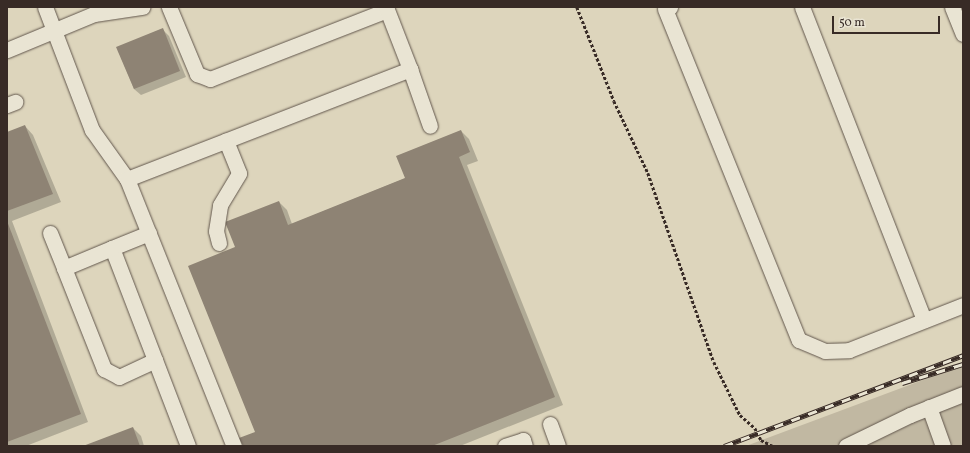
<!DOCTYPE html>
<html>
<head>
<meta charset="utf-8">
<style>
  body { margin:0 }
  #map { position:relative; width:970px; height:453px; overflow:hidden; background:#ddd5bc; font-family:Vollkorn,serif }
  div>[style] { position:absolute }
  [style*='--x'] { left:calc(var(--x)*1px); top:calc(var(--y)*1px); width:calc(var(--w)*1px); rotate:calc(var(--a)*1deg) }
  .green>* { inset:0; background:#c1b8a2 }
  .shadow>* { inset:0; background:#0003 }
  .building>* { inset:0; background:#8e8374 }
  .path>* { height:2.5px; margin-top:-1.25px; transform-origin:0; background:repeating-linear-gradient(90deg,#382b26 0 3px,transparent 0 5px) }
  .roads { filter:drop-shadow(0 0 1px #61564c) drop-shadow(0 0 1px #61564c) }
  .minor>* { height:15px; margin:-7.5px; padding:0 7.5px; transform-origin:7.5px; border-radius:7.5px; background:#e9e4d3 }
  .rail>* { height:4.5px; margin-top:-2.25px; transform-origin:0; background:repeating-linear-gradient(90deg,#e9e4d3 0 9px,#382b26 0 18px); box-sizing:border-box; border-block:1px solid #382b26 }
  span { translate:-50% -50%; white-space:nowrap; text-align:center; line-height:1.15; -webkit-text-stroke:4px #e9e4d3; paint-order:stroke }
  .frame { position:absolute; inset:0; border:8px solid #382b26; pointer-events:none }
  .scale { position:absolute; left:832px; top:16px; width:108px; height:18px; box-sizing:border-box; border:2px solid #382b26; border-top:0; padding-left:5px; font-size:12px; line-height:14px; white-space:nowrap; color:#382b26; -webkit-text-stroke:3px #e9e4d3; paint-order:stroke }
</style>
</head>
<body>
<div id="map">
  <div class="green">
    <div style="clip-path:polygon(963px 365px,963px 446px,746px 446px)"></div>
  </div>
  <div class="shadow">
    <div style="clip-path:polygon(162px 29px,169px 36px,186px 77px,141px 95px,134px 89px,117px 48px)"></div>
    <div style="clip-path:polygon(25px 126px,33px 135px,61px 202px,12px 221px,88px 422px,26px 446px,7px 446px,7px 134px)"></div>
    <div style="clip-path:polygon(461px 131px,469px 139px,478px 161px,467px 165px,563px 405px,460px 446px,244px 446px,256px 432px,236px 247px,279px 202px,287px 210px,292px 224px,406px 178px)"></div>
    <div style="clip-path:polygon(133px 428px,141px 436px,144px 446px,85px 446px)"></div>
  </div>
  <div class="building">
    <div style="clip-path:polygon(163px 28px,180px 71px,134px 89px,116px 47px)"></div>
    <div style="clip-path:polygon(25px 125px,53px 194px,7px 211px,7px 132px)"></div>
    <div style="clip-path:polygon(461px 130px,470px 152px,459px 157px,555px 397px,432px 446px,243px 446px,239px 438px,255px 432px,188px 266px,235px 247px,225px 222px,279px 201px,288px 225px,405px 178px,396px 156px)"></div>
    <div style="clip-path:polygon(7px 221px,81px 414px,7px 442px)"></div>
    <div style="clip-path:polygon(133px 427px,140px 446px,83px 446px)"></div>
  </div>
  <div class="path">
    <div style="--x:577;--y:7;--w:101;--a:68.5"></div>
    <div style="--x:614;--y:101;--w:80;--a:64.7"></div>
    <div style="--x:648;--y:173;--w:200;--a:70.8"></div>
    <div style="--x:714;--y:362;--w:59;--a:63.9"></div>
    <div style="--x:740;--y:415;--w:20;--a:41"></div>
    <div style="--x:755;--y:428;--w:13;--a:63"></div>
    <div style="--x:761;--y:440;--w:13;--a:27"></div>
  </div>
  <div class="roads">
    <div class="minor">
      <div style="--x:45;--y:7;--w:132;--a:69.1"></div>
      <div style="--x:92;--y:130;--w:60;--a:54.5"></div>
      <div style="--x:127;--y:179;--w:288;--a:68.2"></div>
      <div style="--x:169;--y:7;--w:73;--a:67.3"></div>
      <div style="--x:197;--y:74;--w:14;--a:21"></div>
      <div style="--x:210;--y:79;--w:190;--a:-21.3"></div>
      <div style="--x:670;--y:7;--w:5;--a:158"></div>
      <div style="--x:665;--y:9;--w:357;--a:68"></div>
      <div style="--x:799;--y:340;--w:28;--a:23"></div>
      <div style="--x:825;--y:351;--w:24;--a:-2"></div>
      <div style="--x:849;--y:350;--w:123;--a:-21.5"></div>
      <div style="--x:802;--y:7;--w:336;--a:68.7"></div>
      <div style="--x:952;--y:7;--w:29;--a:68"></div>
      <div style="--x:7;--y:50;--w:94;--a:-22.5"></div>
      <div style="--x:94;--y:14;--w:49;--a:-8.3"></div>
      <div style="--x:410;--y:69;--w:60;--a:70.7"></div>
      <div style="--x:7;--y:105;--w:9;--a:-21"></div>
      <div style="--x:127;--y:179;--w:304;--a:-21.2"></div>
      <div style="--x:410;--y:69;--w:66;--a:-111.2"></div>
      <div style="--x:50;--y:233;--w:38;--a:68"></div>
      <div style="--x:149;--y:233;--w:40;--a:158"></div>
      <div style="--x:112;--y:248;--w:212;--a:69"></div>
      <div style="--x:219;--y:243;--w:12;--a:-104"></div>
      <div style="--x:216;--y:231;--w:26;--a:-81"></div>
      <div style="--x:220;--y:205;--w:37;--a:-59"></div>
      <div style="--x:239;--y:173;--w:35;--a:-112"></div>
      <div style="--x:112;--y:248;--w:52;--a:157.4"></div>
      <div style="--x:64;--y:268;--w:109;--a:68.4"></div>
      <div style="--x:104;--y:369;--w:17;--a:28"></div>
      <div style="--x:119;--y:377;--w:40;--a:-25"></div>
      <div style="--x:929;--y:407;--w:41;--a:70.3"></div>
      <div style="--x:550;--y:424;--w:23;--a:70"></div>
      <div style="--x:505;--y:446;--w:19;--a:-18"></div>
      <div style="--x:523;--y:440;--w:6;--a:72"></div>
      <div style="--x:846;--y:446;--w:71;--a:-25.8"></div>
      <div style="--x:910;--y:415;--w:57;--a:-21.6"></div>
    </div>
  </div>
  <div class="rail">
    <div style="--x:902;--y:383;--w:64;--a:-17.3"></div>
    <div style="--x:724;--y:446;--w:256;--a:-20.8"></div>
  </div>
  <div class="frame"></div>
  <div class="scale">50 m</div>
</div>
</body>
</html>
